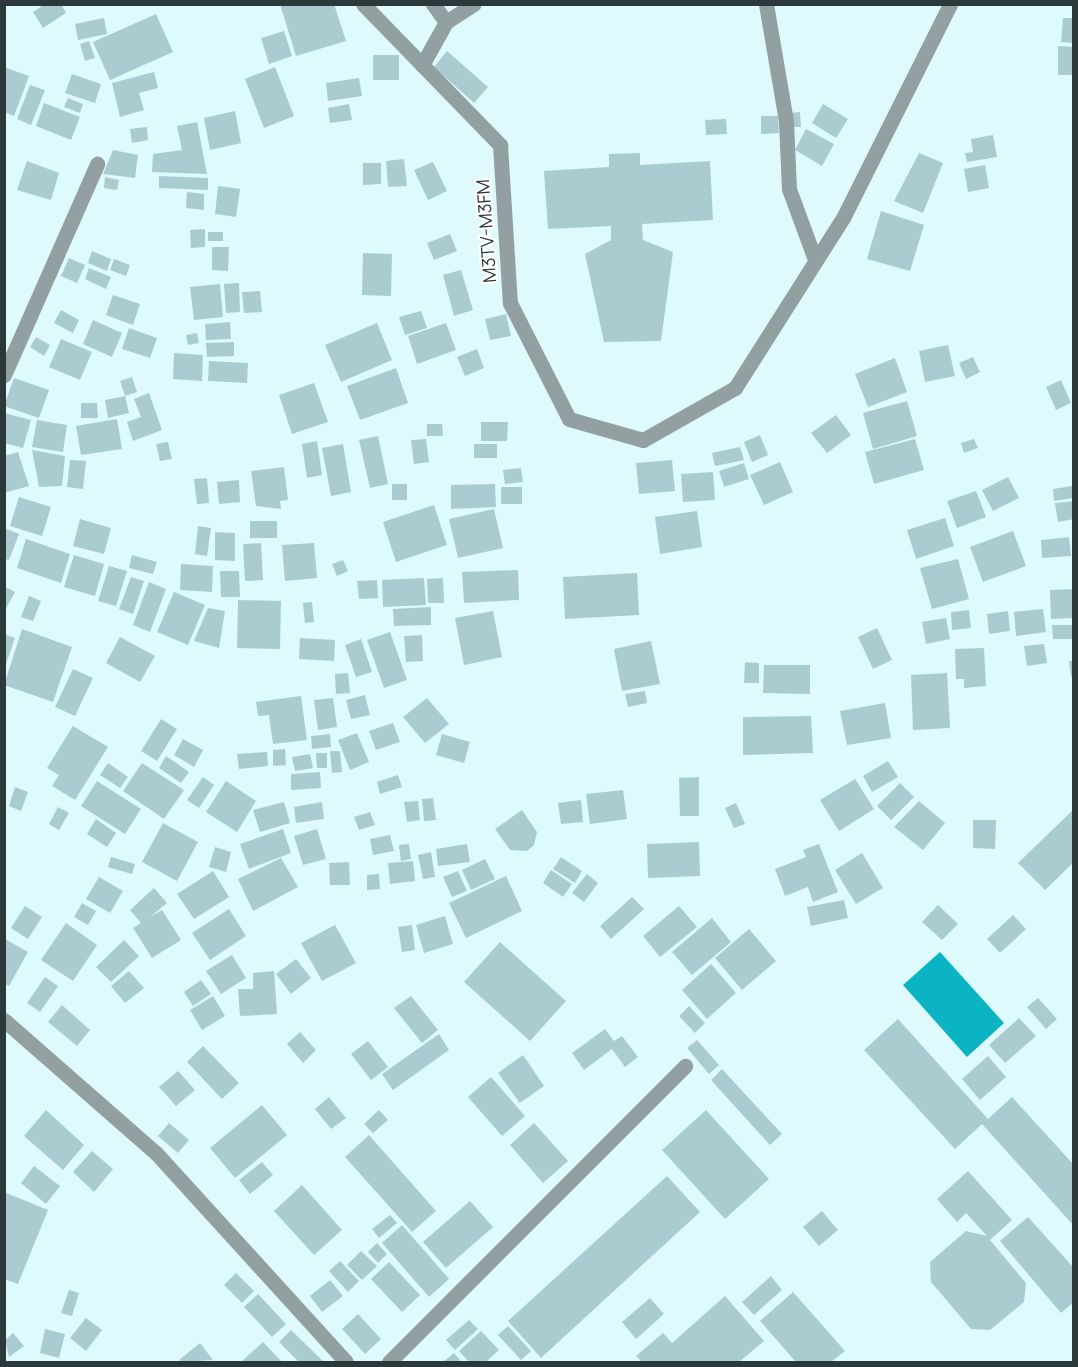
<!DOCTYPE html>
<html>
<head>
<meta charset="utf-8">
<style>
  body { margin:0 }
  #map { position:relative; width:1078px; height:1367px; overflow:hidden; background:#defafd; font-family:Manrope,sans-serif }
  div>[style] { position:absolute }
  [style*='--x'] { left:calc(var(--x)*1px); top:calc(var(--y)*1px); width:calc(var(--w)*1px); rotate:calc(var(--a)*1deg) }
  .water>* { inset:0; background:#0bb4c2 }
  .building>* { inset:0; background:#aaccd0 }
  .minor>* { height:15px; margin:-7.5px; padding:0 7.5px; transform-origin:7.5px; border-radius:7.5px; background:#92a0a2 }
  span { translate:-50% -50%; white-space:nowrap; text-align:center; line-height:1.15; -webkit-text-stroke:4.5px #fff; paint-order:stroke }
  .street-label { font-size:18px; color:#2b393b }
  .frame { position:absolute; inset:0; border:6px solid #2b393b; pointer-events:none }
</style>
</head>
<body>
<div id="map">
  <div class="water">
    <div style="clip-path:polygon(940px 952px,1004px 1023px,967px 1057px,903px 985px)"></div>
  </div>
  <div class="building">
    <div style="clip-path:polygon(45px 4px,61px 4px,66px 13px,43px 28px,33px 12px)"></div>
    <div style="clip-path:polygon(280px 4px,334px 4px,346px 41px,296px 56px)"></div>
    <div style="clip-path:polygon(156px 14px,173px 52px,110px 80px,93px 42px)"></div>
    <div style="clip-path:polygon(104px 18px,107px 34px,78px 40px,75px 24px)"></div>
    <div style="clip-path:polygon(1063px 18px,1074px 18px,1074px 43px,1061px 42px)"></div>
    <div style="clip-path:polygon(284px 31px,292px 56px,269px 64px,261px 38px)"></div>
    <div style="clip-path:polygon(89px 41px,95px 58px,85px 61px,80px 44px)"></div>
    <div style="clip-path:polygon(1058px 46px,1074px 47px,1074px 75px,1058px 75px)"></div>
    <div style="clip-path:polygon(447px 51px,488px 87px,474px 103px,434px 67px)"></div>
    <div style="clip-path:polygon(373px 55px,399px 55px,399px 80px,373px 80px)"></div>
    <div style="clip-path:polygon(4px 67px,29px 76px,14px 116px,4px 112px)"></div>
    <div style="clip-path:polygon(275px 67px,294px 116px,264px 128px,245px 79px)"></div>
    <div style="clip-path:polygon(154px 72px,158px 88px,139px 93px,144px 110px,120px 117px,112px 83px)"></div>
    <div style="clip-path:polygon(72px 74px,101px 84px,95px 103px,65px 93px)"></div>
    <div style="clip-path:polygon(359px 78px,362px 96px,328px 101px,326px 83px)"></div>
    <div style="clip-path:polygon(30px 85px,45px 90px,31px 125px,17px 119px)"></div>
    <div style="clip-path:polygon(68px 98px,83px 104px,80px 113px,64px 107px)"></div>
    <div style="clip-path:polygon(44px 103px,80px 117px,71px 140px,36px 126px)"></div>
    <div style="clip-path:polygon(349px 104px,352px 120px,330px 123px,328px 108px)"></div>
    <div style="clip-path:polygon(823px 104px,848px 119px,836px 138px,812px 123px)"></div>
    <div style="clip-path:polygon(235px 111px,241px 143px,210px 150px,204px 118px)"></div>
    <div style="clip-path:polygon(800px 112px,801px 127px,790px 127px,789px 113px)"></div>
    <div style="clip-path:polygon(761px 116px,778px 116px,779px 133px,761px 134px)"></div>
    <div style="clip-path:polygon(726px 119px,727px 134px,706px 135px,705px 120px)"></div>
    <div style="clip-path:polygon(197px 122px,207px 174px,152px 172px,153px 154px,182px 150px,177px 126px)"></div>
    <div style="clip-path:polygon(147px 127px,148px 140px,132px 143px,130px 129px)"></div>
    <div style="clip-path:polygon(806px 129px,834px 144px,822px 166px,795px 150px)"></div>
    <div style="clip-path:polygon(993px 135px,997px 157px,967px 162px,965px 153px,973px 152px,971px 139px)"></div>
    <div style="clip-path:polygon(113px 150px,138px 155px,135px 178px,103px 174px)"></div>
    <div style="clip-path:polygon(640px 153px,640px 165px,710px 161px,713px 220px,642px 224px,643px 240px,673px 252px,661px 341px,604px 342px,585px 254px,611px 240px,611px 226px,548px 229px,544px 171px,609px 167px,609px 154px)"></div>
    <div style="clip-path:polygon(919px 153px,943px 163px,923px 213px,894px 201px)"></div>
    <div style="clip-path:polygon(404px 159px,407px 186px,388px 187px,386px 161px)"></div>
    <div style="clip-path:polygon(27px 161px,59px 173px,51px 200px,17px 190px)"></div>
    <div style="clip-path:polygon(433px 162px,447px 191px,428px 200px,414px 170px)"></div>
    <div style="clip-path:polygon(363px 163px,381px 163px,381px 184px,363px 185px)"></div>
    <div style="clip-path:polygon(985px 165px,989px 188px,968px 192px,964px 169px)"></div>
    <div style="clip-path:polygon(159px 176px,208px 178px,208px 190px,159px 188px)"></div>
    <div style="clip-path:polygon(105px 177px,119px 180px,117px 190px,104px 188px)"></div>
    <div style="clip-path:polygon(218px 186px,240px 189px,236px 217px,215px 214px)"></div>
    <div style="clip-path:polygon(187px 192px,204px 194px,204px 210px,186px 208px)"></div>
    <div style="clip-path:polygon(881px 211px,924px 225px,910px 271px,867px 259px)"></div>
    <div style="clip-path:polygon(205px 229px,205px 247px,191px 248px,190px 230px)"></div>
    <div style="clip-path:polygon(208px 232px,223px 232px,223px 241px,208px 241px)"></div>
    <div style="clip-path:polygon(450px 234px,457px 251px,434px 260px,427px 243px)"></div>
    <div style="clip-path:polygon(212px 247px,229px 247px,228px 271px,212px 270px)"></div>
    <div style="clip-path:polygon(92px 251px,111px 259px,107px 271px,88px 263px)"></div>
    <div style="clip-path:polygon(363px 253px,392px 254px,391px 296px,362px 295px)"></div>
    <div style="clip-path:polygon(69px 258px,85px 265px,77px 283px,61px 276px)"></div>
    <div style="clip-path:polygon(114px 259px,130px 265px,126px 276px,110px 270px)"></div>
    <div style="clip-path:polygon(89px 268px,111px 277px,106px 289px,85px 279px)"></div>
    <div style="clip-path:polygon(461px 270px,473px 310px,454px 316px,443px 275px)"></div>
    <div style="clip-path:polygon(239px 283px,240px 312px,226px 313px,224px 284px)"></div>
    <div style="clip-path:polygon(220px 284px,223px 317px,194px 320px,190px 287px)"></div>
    <div style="clip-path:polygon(260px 291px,262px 312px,244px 313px,242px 292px)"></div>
    <div style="clip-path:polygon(113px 295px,140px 304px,133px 325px,106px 315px)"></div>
    <div style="clip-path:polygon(61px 310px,79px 320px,73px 333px,54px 323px)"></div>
    <div style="clip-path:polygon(421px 311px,427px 328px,405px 335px,399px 317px)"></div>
    <div style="clip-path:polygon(506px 314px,511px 336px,490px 340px,485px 319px)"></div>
    <div style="clip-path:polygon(93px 320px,122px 333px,112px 357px,83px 344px)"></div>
    <div style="clip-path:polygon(230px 322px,231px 339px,206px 340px,205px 324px)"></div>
    <div style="clip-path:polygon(377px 323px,392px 360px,341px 382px,325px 345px)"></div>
    <div style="clip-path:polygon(446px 323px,456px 350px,417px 364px,408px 336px)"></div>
    <div style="clip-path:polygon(129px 328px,157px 338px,150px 358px,122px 349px)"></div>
    <div style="clip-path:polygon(197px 333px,199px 343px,188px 345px,186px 335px)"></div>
    <div style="clip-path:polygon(36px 337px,50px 345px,44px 356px,30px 347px)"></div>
    <div style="clip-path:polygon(61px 339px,92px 352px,80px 380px,49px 367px)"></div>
    <div style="clip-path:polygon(234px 342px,234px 356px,207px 357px,206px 343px)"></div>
    <div style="clip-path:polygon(948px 345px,955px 376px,925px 382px,919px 351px)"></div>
    <div style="clip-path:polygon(477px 349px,484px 368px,465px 376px,457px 357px)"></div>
    <div style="clip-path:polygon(174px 353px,203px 355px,202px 381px,173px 379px)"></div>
    <div style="clip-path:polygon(973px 357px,980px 372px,966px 379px,959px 363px)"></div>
    <div style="clip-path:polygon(895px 358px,907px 392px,868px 407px,855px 374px)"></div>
    <div style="clip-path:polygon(209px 361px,248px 363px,247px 383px,208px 381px)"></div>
    <div style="clip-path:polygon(396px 368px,408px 403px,360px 420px,347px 386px)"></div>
    <div style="clip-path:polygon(132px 377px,137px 392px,125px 396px,120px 381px)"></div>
    <div style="clip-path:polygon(14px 378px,49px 390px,39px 418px,4px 406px)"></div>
    <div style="clip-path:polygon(1061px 380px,1071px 403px,1056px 410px,1046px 387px)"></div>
    <div style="clip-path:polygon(314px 383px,328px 422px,292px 434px,279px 395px)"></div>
    <div style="clip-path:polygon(149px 393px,162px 430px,133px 441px,127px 422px,141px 417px,134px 399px)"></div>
    <div style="clip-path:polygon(125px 396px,129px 413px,108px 418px,105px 400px)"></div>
    <div style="clip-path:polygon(907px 401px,917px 436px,873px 449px,863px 413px)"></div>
    <div style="clip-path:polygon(81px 403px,97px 403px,98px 418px,81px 418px)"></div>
    <div style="clip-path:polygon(4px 413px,31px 420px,23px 448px,4px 443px)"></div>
    <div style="clip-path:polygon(836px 415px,851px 435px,827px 453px,811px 433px)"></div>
    <div style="clip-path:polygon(117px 419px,122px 449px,81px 455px,76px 426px)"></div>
    <div style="clip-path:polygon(37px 420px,67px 425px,63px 452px,32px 447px)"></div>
    <div style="clip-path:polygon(481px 422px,508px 422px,507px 441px,481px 441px)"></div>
    <div style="clip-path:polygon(427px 424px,442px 424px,443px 436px,427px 436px)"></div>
    <div style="clip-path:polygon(760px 435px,768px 455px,752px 462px,744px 442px)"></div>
    <div style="clip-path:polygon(378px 436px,388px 484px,370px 488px,359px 440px)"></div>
    <div style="clip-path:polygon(426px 439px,429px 462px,414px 464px,411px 440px)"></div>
    <div style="clip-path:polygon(915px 439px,924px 470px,874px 484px,865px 452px)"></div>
    <div style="clip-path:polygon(974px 439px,978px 448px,964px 453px,961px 443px)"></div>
    <div style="clip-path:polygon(317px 441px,322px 475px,307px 478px,302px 444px)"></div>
    <div style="clip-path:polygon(168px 442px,172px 459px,160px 461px,156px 444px)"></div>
    <div style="clip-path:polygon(343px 444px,351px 492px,331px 496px,322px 448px)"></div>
    <div style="clip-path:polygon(474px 444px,497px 444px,497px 458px,474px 458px)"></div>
    <div style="clip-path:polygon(740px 447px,744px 460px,715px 466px,712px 453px)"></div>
    <div style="clip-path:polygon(32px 450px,65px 456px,62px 486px,39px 487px)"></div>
    <div style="clip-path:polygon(18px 452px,29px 486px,4px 493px,4px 456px)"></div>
    <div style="clip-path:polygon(70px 460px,86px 461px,83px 489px,67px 487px)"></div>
    <div style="clip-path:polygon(672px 460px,675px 491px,639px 494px,636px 463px)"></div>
    <div style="clip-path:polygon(780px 462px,793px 492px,764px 505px,750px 475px)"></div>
    <div style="clip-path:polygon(744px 463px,749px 479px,724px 487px,719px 471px)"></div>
    <div style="clip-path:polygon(284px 467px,288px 500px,280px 501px,281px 509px,256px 506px,251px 471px)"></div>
    <div style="clip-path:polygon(521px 468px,523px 482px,505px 484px,503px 470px)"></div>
    <div style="clip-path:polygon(713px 472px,715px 500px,683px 502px,681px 474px)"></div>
    <div style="clip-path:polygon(1008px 477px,1019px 498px,993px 511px,982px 490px)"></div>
    <div style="clip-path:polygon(207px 478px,209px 503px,197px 504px,194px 479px)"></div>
    <div style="clip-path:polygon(239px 480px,240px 502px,219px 504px,217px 482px)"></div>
    <div style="clip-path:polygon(392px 484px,407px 484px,407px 500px,392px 500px)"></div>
    <div style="clip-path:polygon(495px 484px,496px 507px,451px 509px,451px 485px)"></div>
    <div style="clip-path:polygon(1072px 486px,1074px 498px,1054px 501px,1053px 489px)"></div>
    <div style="clip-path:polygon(501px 487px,522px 487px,522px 504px,501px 504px)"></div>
    <div style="clip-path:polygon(976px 491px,986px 517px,957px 528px,947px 501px)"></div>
    <div style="clip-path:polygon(19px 497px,51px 507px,42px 536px,10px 526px)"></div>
    <div style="clip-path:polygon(1074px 501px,1074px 519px,1058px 522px,1055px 503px)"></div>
    <div style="clip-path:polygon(434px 505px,447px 545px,396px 562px,383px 522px)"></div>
    <div style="clip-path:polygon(494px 509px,503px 548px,458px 558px,449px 519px)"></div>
    <div style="clip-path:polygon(697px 511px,702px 547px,660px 554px,655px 517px)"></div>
    <div style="clip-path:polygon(945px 518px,954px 546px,916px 559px,907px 530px)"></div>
    <div style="clip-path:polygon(80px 519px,111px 528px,104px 554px,73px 546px)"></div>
    <div style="clip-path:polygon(250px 521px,277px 521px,277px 538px,250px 538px)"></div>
    <div style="clip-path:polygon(198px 526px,211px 528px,207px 556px,195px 554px)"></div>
    <div style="clip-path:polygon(4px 528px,19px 534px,9px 560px,4px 559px)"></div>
    <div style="clip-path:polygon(1013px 531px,1026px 566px,983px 582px,970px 547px)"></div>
    <div style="clip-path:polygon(215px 532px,235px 533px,235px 561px,215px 560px)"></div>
    <div style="clip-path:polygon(1069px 537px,1071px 556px,1042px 558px,1041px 540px)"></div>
    <div style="clip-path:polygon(26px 539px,70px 554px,61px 583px,17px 568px)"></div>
    <div style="clip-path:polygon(261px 543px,263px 580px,245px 581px,243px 544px)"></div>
    <div style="clip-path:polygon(314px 543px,317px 578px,285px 581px,282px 545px)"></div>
    <div style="clip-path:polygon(74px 555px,104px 564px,95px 596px,64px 587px)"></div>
    <div style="clip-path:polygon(132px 555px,157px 562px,153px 574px,129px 568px)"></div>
    <div style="clip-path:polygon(958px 559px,969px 599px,932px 609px,920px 568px)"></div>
    <div style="clip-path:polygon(343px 560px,348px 571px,337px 576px,332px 564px)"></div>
    <div style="clip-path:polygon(181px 564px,213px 566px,212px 592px,180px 590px)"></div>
    <div style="clip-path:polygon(109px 566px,127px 571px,116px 606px,98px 601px)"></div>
    <div style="clip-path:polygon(518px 570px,519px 600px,464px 603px,462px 572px)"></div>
    <div style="clip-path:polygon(220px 571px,239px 571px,240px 597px,221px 597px)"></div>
    <div style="clip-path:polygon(637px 573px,639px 615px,565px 619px,563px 577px)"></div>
    <div style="clip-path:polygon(131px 577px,144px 581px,133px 614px,119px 609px)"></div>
    <div style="clip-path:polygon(424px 578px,426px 605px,383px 607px,382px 580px)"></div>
    <div style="clip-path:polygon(443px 578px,444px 603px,428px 603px,427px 579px)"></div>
    <div style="clip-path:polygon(377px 580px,378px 598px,359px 599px,357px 581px)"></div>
    <div style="clip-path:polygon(149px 582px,166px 589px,150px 632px,133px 625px)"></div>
    <div style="clip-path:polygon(4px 586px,15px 592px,4px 612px)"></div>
    <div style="clip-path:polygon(1074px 589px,1074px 618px,1051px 619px,1050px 590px)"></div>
    <div style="clip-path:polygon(174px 592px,205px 605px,188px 645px,157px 632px)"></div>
    <div style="clip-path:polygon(29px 596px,41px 601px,33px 621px,21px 617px)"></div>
    <div style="clip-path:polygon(238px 600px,281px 601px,280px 649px,237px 648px)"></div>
    <div style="clip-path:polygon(312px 602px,314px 622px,305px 623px,303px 603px)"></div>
    <div style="clip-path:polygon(431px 607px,431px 625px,394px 626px,393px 609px)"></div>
    <div style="clip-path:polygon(208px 608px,225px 611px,219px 648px,194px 641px)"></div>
    <div style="clip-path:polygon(1043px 609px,1046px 632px,1016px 636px,1014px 612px)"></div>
    <div style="clip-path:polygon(969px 610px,971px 628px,952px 630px,951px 612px)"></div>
    <div style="clip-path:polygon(493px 611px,502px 657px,464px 665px,455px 618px)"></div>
    <div style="clip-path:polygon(1008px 611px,1010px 631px,989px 634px,987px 614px)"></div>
    <div style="clip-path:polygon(946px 618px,950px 639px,926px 644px,922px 622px)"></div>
    <div style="clip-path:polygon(1052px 625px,1074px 625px,1074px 639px,1053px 639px)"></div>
    <div style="clip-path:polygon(877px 628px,892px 660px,873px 669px,858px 637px)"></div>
    <div style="clip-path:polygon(22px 629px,72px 647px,53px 702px,4px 685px)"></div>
    <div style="clip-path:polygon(390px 632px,407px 680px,384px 688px,367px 640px)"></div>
    <div style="clip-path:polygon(4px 634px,15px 638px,5px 667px,4px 667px)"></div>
    <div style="clip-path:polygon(422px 635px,423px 661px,406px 662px,404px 636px)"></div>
    <div style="clip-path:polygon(120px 637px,155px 656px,140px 682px,106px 663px)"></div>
    <div style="clip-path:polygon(300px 638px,335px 640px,334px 661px,299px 659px)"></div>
    <div style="clip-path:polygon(361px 639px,372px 672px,356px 677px,345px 645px)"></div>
    <div style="clip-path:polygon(651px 641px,660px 684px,622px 691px,614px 649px)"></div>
    <div style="clip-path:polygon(1044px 644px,1047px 663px,1027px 666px,1024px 646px)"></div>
    <div style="clip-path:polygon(984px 648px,986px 686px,964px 688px,964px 679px,956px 679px,955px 649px)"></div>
    <div style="clip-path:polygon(1069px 661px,1074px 661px,1074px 676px,1071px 677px)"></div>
    <div style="clip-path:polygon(745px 662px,759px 663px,759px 683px,744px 683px)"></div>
    <div style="clip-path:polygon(764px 665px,810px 665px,810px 694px,763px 693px)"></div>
    <div style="clip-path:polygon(73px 669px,93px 678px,75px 716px,55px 707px)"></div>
    <div style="clip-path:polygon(348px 673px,350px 693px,336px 694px,335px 674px)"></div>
    <div style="clip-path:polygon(947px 673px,950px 728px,913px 730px,911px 675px)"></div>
    <div style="clip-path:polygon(645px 691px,647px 703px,628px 707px,625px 694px)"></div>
    <div style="clip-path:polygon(365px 695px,370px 715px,351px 719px,346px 700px)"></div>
    <div style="clip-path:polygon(301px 696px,307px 740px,273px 744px,269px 715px,258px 716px,256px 702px)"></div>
    <div style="clip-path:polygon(333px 698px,337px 727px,318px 730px,314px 700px)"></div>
    <div style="clip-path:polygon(427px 698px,449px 724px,425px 743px,403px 717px)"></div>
    <div style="clip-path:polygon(885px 703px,891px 738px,847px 745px,840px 711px)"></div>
    <div style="clip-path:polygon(811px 716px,813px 753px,743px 755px,743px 717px)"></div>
    <div style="clip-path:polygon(161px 719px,177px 729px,157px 761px,141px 751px)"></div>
    <div style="clip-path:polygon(393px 723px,400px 742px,376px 750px,369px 731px)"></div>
    <div style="clip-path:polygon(73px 726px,108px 747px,75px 800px,52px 786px,59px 775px,47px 768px)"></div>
    <div style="clip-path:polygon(357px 733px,369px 762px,350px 770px,338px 740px)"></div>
    <div style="clip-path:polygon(330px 734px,331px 747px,312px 749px,311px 736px)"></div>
    <div style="clip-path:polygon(442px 734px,470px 742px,464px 763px,436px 755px)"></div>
    <div style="clip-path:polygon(183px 739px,203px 750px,194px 767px,174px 755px)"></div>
    <div style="clip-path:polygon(285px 749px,286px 765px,273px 766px,273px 750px)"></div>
    <div style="clip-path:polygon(330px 751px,340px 751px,342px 772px,332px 773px)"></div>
    <div style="clip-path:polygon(267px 752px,268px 766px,239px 769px,237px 754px)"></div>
    <div style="clip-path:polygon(316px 753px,327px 753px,327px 768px,317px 768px)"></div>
    <div style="clip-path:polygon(310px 754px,313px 768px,295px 771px,292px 757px)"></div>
    <div style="clip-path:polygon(166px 756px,189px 772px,181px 783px,159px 768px)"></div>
    <div style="clip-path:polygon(888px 761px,898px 777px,872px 792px,863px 776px)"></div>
    <div style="clip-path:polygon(108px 763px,128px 777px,120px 788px,100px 775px)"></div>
    <div style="clip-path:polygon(142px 763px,184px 790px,164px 819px,123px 791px)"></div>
    <div style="clip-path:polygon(320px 772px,321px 788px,291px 790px,291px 774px)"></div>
    <div style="clip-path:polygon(398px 775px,402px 787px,380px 794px,377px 782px)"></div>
    <div style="clip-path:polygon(203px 777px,214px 785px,199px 808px,187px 800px)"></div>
    <div style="clip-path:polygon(699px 777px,699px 816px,680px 816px,679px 778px)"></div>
    <div style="clip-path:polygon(855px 779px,874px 809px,839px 831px,820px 800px)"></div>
    <div style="clip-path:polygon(97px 781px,141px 809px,125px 834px,81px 806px)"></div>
    <div style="clip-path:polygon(226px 781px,256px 801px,237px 832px,206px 812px)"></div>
    <div style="clip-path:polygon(900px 783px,914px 797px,891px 820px,877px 806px)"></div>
    <div style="clip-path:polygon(15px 787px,28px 792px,21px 811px,9px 806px)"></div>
    <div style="clip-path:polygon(623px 790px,627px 819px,590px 824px,586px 794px)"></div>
    <div style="clip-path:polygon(433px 798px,436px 820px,424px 821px,422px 799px)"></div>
    <div style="clip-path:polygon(581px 800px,583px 822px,561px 824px,558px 803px)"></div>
    <div style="clip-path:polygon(418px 801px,420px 820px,407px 822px,404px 802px)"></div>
    <div style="clip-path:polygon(919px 801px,945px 823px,923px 850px,894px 827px)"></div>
    <div style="clip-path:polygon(284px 802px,290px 823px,260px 832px,253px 810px)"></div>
    <div style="clip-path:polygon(322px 802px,324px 819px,296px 823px,294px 807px)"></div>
    <div style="clip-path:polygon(736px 803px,745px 824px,734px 828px,725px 808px)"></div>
    <div style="clip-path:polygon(58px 807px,69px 813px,59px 830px,49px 824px)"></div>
    <div style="clip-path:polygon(1074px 809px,1074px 862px,1045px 890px,1018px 863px)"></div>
    <div style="clip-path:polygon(522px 810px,537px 832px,534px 845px,527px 851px,510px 850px,495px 829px)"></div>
    <div style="clip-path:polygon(370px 812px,375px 825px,359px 830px,354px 817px)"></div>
    <div style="clip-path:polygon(96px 819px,116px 833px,107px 847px,87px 834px)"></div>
    <div style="clip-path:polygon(973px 820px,996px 820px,995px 849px,973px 848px)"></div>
    <div style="clip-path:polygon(163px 823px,198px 842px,177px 881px,142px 862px)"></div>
    <div style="clip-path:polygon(283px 829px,291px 853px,249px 869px,240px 844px)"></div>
    <div style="clip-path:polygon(317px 829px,326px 859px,303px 865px,294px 836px)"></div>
    <div style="clip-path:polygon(390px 835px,394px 851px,373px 855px,370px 839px)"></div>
    <div style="clip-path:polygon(699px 842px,700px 876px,648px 878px,647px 844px)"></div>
    <div style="clip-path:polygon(409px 844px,411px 859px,401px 861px,399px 845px)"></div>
    <div style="clip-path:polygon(467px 844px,470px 862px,438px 866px,436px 849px)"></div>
    <div style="clip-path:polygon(819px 844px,838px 892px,813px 902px,808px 887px,785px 896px,775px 869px,806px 857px,803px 850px)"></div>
    <div style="clip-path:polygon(215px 847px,231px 852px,226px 872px,209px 867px)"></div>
    <div style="clip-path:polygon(431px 852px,435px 877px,423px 879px,418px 855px)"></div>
    <div style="clip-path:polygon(862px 853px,883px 888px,856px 904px,835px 870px)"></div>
    <div style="clip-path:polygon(111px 857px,135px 864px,132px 874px,108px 867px)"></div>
    <div style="clip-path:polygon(561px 857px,582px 871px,575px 883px,553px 869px)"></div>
    <div style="clip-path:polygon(281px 858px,298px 887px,253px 911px,238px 879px)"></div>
    <div style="clip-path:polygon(485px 859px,495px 879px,471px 890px,462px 870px)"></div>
    <div style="clip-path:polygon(413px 861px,415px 881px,390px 884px,388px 863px)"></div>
    <div style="clip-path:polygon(349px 862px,350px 885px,330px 885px,329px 863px)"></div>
    <div style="clip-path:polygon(551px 870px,572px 884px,563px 897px,543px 883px)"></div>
    <div style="clip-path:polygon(213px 871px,229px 897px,194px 919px,177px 894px)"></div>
    <div style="clip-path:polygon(458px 871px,467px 891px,452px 897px,443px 877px)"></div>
    <div style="clip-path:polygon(379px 874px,380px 889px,367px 890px,367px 875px)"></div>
    <div style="clip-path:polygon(587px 874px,598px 883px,584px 902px,572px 893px)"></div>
    <div style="clip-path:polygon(506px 876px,522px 911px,466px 938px,449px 903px)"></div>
    <div style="clip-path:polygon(99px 877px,123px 891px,110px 913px,86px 899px)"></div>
    <div style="clip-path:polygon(154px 888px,167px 903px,150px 917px,162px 910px,181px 940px,152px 958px,133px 928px,141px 923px,130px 910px)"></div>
    <div style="clip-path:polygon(632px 897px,644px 909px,611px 939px,600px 926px)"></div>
    <div style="clip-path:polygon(844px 900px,848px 918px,811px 926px,807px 907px)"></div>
    <div style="clip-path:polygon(82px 903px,96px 911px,88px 925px,74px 917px)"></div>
    <div style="clip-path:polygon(938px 905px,958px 924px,942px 940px,922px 922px)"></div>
    <div style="clip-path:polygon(25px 906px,42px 917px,28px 939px,11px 928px)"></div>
    <div style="clip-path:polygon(679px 906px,697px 927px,660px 957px,643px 936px)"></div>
    <div style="clip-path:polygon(229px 909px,246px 936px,210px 960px,192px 933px)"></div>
    <div style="clip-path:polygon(1013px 915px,1026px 929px,1000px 953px,987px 939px)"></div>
    <div style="clip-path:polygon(445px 916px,453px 944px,424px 953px,416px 925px)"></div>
    <div style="clip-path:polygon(712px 918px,731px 942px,692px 975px,672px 952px)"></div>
    <div style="clip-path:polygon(66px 923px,97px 945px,73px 981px,41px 960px)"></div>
    <div style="clip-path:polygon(335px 925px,356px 963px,322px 981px,301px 943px)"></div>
    <div style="clip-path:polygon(412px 925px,415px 950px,402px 952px,398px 927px)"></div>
    <div style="clip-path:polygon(749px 929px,776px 961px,742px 990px,715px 958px)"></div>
    <div style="clip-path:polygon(5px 939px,28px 952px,9px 986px,5px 984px)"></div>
    <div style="clip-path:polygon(124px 940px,139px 956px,111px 982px,96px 967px)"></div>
    <div style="clip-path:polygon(500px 942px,566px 1001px,530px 1041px,464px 982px)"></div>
    <div style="clip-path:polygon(232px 955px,246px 978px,221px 994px,206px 971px)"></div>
    <div style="clip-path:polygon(296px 959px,311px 978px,291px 994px,276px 974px)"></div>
    <div style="clip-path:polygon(711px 964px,736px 993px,707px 1019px,682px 990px)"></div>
    <div style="clip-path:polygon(129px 971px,144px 988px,125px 1003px,111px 986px)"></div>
    <div style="clip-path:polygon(274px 971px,277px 1014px,240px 1016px,238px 989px,253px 989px,253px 973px)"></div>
    <div style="clip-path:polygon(45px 977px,58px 986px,40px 1012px,27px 1003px)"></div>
    <div style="clip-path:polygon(201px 980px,211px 994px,193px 1006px,184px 992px)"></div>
    <div style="clip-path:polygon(213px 996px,225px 1016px,202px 1030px,190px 1010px)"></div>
    <div style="clip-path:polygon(411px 996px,438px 1030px,422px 1043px,394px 1008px)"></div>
    <div style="clip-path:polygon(1038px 998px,1057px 1019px,1046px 1029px,1027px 1007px)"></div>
    <div style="clip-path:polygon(62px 1005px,90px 1030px,77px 1046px,48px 1022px)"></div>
    <div style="clip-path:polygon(689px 1006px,705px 1023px,695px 1033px,679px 1016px)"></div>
    <div style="clip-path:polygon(1019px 1018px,1036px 1036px,1005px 1063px,989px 1045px)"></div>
    <div style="clip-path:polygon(898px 1019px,988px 1119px,1012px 1097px,1074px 1165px,1074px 1226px,982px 1124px,955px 1149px,864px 1050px)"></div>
    <div style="clip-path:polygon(605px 1029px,614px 1041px,622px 1036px,638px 1057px,625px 1067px,612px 1049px,584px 1070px,572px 1053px)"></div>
    <div style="clip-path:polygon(300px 1032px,316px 1050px,303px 1063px,287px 1044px)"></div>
    <div style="clip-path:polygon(439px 1034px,449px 1050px,393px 1090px,382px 1074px)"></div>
    <div style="clip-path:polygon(697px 1040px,719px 1065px,709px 1074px,687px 1048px)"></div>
    <div style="clip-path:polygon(368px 1041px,388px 1067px,371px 1080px,351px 1054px)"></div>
    <div style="clip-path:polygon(203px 1046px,239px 1083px,222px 1099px,187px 1062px)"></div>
    <div style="clip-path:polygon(523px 1055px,544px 1086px,520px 1103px,498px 1073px)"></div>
    <div style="clip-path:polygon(988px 1056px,1006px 1077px,980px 1100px,962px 1079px)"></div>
    <div style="clip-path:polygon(722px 1069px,782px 1134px,770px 1145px,711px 1080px)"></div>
    <div style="clip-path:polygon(178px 1071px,195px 1090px,176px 1106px,159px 1087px)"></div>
    <div style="clip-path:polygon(491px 1077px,525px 1116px,502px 1136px,468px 1097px)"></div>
    <div style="clip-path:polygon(329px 1097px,346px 1118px,331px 1129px,315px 1109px)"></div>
    <div style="clip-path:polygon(262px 1105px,287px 1135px,235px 1178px,210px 1148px)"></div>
    <div style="clip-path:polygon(46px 1110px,84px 1145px,63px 1170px,24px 1136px)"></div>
    <div style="clip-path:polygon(379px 1110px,388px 1120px,373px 1133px,364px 1124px)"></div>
    <div style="clip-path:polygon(706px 1110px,769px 1179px,725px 1219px,662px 1150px)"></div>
    <div style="clip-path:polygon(169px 1123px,189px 1140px,178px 1153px,158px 1136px)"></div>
    <div style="clip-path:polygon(534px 1123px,568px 1161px,543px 1183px,510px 1145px)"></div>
    <div style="clip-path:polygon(369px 1135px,436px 1211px,412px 1232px,345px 1157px)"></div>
    <div style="clip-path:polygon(92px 1151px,113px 1169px,94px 1192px,73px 1172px)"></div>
    <div style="clip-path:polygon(262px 1162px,273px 1175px,250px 1194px,239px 1180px)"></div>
    <div style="clip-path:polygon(34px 1166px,60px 1186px,46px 1204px,21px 1183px)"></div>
    <div style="clip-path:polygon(968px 1171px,1012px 1220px,990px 1240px,1026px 1283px,1024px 1302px,990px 1330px,971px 1329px,931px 1282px,930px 1262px,966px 1231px,987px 1236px,966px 1213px,957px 1222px,937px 1199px)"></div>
    <div style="clip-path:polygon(667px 1176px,700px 1212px,541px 1358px,508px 1321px)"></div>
    <div style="clip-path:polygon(302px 1185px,342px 1230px,314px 1255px,274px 1211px)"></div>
    <div style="clip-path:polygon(4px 1192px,48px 1210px,18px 1284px,4px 1279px)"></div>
    <div style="clip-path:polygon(470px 1201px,493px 1227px,446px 1268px,423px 1242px)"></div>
    <div style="clip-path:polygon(822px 1211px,838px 1230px,819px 1246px,803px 1227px)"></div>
    <div style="clip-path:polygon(390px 1215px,397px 1223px,379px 1238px,372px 1229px)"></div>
    <div style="clip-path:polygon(1028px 1217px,1074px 1268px,1074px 1302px,1061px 1313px,1000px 1241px)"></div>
    <div style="clip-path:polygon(402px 1225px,449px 1279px,429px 1297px,382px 1243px)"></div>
    <div style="clip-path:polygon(377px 1243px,387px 1254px,378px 1263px,368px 1252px)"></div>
    <div style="clip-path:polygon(361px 1251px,377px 1266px,362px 1280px,347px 1265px)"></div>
    <div style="clip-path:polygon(340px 1261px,359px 1281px,348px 1292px,329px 1271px)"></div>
    <div style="clip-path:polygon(389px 1262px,420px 1295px,402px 1312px,371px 1279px)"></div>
    <div style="clip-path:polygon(236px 1273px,254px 1291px,242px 1303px,224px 1285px)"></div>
    <div style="clip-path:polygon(771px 1276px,782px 1290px,754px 1315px,742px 1302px)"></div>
    <div style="clip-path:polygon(330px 1280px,343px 1296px,322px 1312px,310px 1296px)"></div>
    <div style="clip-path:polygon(69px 1290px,79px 1293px,72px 1316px,61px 1313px)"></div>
    <div style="clip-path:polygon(793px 1292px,845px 1351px,831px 1362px,796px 1362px,760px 1321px)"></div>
    <div style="clip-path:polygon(258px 1294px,286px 1324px,272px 1337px,244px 1307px)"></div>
    <div style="clip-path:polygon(725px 1296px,764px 1341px,739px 1362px,642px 1362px,636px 1356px,663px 1333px,672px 1343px)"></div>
    <div style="clip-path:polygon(650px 1298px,664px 1314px,636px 1339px,622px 1322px)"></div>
    <div style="clip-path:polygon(358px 1314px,381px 1339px,365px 1354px,342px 1329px)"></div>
    <div style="clip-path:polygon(86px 1318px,102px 1330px,86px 1351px,70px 1338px)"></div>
    <div style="clip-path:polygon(469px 1320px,478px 1329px,455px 1350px,446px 1340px)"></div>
    <div style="clip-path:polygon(508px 1326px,531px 1351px,521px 1360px,498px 1335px)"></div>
    <div style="clip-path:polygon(45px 1329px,65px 1334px,59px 1358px,40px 1353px)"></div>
    <div style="clip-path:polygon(291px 1330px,324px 1362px,299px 1362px,279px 1342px)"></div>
    <div style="clip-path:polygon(481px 1331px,499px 1350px,486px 1362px,469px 1362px,459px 1351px)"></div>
    <div style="clip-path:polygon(13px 1333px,24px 1346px,9px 1357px,5px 1340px)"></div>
    <div style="clip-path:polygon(263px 1342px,282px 1362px,241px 1362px)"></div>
    <div style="clip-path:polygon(200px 1343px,213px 1360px,181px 1362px,179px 1360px)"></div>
    <div style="clip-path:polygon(454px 1353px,462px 1362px,443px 1362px)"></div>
  </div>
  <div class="minor">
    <div style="--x:363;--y:4;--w:197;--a:45.8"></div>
    <div style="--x:500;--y:145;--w:158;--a:86.4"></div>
    <div style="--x:510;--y:303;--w:130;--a:63"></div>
    <div style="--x:569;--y:419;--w:77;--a:15.8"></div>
    <div style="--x:643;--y:440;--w:106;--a:-29.5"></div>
    <div style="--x:735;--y:388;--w:201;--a:-57.6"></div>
    <div style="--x:843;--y:218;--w:239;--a:-63.4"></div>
    <div style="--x:433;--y:4;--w:22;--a:54"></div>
    <div style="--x:766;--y:4;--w:119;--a:80.3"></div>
    <div style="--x:786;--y:121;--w:68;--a:87.5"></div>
    <div style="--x:789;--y:189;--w:72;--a:69.8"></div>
    <div style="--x:422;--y:65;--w:49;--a:-60.8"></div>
    <div style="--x:446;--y:22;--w:33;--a:-33"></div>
    <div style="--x:4;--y:375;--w:231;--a:-66.2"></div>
    <div style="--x:4;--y:1020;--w:202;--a:41.2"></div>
    <div style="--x:156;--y:1153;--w:282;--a:47.7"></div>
    <div style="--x:389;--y:1362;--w:419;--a:-45"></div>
  </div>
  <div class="street-label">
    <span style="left:486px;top:231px;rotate:-94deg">M3TV-M3FM</span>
  </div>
  <div class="frame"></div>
</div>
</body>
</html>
